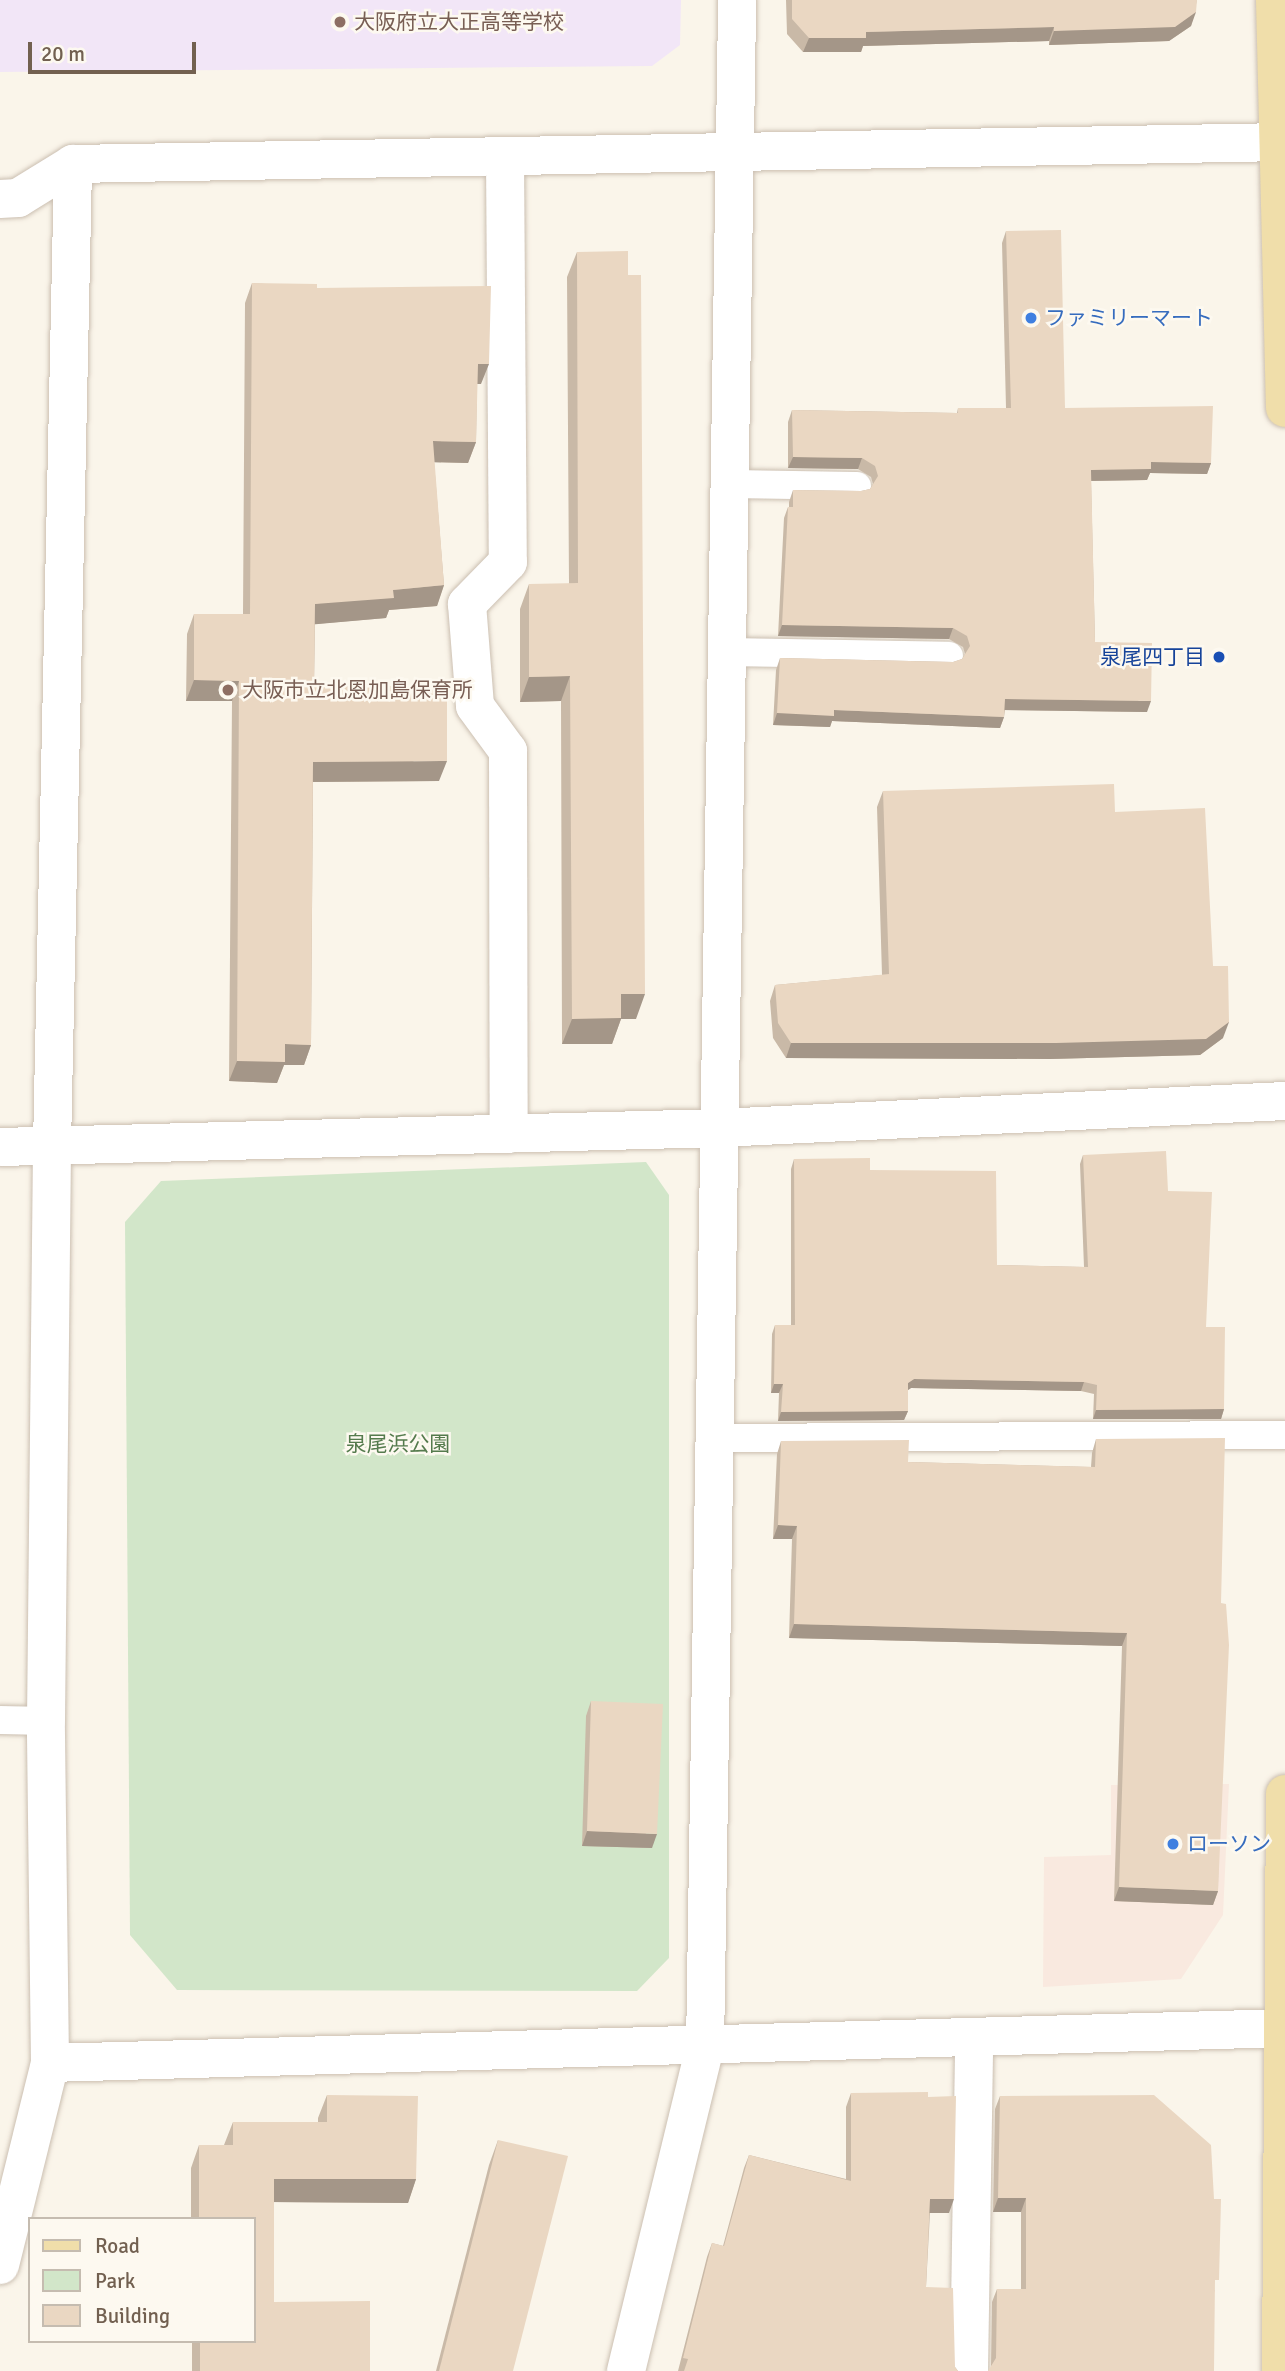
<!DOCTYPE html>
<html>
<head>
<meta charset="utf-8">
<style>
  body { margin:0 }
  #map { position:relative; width:1285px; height:2371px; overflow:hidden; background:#faf5ea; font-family:Signika,"Noto Sans JP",sans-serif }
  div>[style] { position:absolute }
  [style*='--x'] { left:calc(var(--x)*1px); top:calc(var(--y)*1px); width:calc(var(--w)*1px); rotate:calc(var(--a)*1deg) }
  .commercial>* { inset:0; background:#f9e9df }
  .education>* { inset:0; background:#f2e6f7 }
  .green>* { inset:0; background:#d2e6c9 }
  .roads { filter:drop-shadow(0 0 2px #cbbfb1) drop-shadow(0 0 2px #cbbfb1) }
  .service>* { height:28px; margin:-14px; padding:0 14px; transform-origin:14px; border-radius:14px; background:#fff }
  .minor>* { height:38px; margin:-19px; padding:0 19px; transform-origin:19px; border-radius:19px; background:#fff }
  .tertiary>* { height:38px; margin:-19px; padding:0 19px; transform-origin:19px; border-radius:19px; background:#fff }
  .primary>* { height:38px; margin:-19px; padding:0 19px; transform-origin:19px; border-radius:19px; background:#f0deaa }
  .wall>* { inset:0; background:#c9b9a7 }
  .shaded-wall>* { inset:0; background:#a49688 }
  .building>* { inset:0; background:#ead7c2 }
  .dots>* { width:19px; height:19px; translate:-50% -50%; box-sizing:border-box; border:4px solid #fdf9f0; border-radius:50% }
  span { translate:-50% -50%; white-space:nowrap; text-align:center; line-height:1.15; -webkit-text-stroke:5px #fdf9f0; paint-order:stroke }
  .education-label { font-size:21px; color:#785e54 }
  .left { translate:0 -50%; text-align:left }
  .shop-label { font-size:21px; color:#366cbe }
  .transit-label { font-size:21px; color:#164399 }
  .right { translate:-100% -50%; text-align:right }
  .park-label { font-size:21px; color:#557b4d }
  .legend { position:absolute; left:28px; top:2217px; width:228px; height:126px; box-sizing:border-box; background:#fdf9f0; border:2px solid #c5bcb0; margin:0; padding:9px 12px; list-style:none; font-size:21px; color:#726050 }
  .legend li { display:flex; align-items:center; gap:14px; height:35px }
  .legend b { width:35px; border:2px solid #c5bcb0 }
  .scale { position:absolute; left:28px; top:42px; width:168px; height:32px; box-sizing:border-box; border:4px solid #726050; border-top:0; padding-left:9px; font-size:21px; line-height:24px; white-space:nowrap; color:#726050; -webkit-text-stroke:5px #fdf9f0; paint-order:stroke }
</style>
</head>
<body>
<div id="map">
  <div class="commercial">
    <div style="clip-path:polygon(1229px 1784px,1223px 1915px,1181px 1979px,1043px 1987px,1044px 1857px,1111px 1855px,1111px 1785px)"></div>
  </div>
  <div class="education">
    <div style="clip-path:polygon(0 0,681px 0,680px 45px,652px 66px,0 72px)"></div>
  </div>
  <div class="green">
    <div style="clip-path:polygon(646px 1162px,669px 1195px,669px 1958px,637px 1991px,177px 1990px,130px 1935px,125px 1222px,161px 1181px)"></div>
  </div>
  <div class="roads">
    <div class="service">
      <div style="--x:730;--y:484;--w:127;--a:0.9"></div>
      <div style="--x:727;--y:652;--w:222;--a:1"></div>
      <div style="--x:714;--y:1438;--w:571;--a:-0.3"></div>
      <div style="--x:0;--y:1720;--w:46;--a:1.2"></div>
    </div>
    <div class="minor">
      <div style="--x:505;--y:157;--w:405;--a:89.6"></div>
      <div style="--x:508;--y:562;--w:59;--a:134.3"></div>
      <div style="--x:467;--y:604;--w:102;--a:85.5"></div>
      <div style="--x:475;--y:706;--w:56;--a:53.7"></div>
      <div style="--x:508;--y:751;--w:383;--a:89.9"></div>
      <div style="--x:969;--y:2371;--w:333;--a:-89.1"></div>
    </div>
    <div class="tertiary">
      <div style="--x:0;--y:199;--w:18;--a:-3"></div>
      <div style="--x:18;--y:198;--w:65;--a:-31.7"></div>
      <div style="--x:73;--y:164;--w:1212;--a:-1.04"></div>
      <div style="--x:0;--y:1147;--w:719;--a:-1.51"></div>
      <div style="--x:719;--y:1128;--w:567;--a:-2.73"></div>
      <div style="--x:50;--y:2063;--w:1235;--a:-1.62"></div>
      <div style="--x:0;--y:2265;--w:208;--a:-76.1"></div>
      <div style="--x:50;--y:2063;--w:342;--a:-90.7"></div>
      <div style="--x:46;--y:1721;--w:575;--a:-89.4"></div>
      <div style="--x:52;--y:1146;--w:982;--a:-88.77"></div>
      <div style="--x:626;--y:2371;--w:333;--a:-76.3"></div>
      <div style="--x:705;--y:2048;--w:2048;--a:-89.1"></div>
    </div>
    <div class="primary">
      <div style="--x:1275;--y:0;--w:408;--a:88.6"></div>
      <div style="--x:1281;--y:2371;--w:577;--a:-89.6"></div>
    </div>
  </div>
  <div class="wall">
    <div style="clip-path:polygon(786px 0,1197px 0,1191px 26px,1169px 41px,1049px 45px,1049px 41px,863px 46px,861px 52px,803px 52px,787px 34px)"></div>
    <div style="clip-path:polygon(1006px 231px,1065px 408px,1211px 463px,1207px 474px,1150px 473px,1147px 480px,1091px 481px,1095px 642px,1147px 712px,1005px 710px,1004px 717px,1000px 728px,832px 721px,830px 727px,773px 725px,776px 670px,780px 658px,953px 662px,962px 659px,965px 654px,963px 647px,949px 639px,778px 636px,784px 518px,788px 507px,789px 507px,789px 502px,793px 490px,861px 491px,870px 489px,873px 484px,871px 477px,858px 469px,788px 468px,788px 422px,792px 410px,957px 413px,958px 408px,1006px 408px,1002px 243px)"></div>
    <div style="clip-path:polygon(577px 252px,628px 275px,636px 1019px,621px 1019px,612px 1044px,562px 1044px,561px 701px,520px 702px,520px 609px,529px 584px,569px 584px,567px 277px)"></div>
    <div style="clip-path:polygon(252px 283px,317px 288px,481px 384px,477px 384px,476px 442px,468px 463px,434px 462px,444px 585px,437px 606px,389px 610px,386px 618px,315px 624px,314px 686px,439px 781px,313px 782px,311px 1045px,304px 1065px,284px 1065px,277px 1083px,229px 1081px,232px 701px,186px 701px,187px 634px,194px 614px,243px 614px,245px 303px)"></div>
    <div style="clip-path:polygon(883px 791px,1115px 812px,1213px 966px,1223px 1038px,1200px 1055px,1050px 1059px,786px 1058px,773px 1038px,770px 1001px,775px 985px,882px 975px,877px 807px)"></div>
    <div style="clip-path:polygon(1083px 1155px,1168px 1191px,1206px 1327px,1224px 1409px,1221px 1419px,1093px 1419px,1094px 1394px,1081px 1391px,911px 1388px,908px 1390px,908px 1411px,904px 1420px,778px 1421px,779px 1393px,771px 1393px,772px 1334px,775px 1325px,791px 1325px,791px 1169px,794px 1159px,870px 1170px,997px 1265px,1084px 1267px,1080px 1164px)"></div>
    <div style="clip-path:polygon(1096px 1439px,1221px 1603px,1218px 1891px,1213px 1905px,1114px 1901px,1122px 1646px,789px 1638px,792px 1539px,773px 1539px,777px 1454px,781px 1441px,908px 1462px,1091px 1467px,1092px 1453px)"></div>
    <div style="clip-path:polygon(591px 1701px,652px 1848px,582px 1846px,586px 1716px)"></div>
    <div style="clip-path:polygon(851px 2093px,928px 2097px,949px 2213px,930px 2213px,926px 2287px,955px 2367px,958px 2371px,678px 2371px,707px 2257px,712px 2243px,723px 2246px,744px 2168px,749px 2155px,846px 2179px,846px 2107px)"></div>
    <div style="clip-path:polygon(327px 2095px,416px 2179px,408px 2203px,274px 2202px,274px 2302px,370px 2371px,192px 2371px,192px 2341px,254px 2341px,254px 2219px,191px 2219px,191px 2168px,199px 2145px,224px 2145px,233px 2122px,318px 2122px,318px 2118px)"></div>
    <div style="clip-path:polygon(1000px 2096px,1215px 2291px,991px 2366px,992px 2302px,997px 2289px,1021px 2289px,1021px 2212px,993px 2212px,995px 2109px)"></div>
    <div style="clip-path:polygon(498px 2140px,513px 2371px,436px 2371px,489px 2165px)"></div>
  </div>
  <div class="shaded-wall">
    <div style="clip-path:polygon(1196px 12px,1191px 26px,1169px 41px,1049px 45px,1054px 31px)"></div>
    <div style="clip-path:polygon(1054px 27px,1049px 41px,863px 46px,861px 52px,803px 52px,809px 38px,866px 32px)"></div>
    <div style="clip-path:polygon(478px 364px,489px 364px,481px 384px,470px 384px)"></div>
    <div style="clip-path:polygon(433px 441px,476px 442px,468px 463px,425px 462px)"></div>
    <div style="clip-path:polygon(793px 457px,862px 458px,858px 469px,788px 468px)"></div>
    <div style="clip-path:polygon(1151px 462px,1211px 463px,1207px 474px,1150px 473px,1147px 480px,1087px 481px,1091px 470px)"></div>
    <div style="clip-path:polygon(444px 585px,437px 606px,389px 610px,386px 618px,307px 625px,315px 604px,393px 590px)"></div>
    <div style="clip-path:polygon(782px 625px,953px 628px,949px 639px,778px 636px)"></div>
    <div style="clip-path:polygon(570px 676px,561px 701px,520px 702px,529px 677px)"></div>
    <div style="clip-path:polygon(194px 680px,239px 681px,232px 701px,186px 701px)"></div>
    <div style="clip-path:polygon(1005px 699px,1151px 701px,1147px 712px,1001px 710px)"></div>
    <div style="clip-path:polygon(834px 710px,1004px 717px,1000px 728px,832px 721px,830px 727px,773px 725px,777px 713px)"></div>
    <div style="clip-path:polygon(447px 761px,439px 781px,306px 782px,313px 762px)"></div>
    <div style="clip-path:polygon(621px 994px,645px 994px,636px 1019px,621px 1019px,612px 1044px,562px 1044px,572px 1019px)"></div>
    <div style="clip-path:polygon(1229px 1022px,1223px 1038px,1200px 1055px,1050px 1059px,786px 1058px,791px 1043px)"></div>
    <div style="clip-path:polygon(285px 1044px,311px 1045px,304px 1065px,284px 1065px,277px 1083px,229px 1081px,237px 1061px)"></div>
    <div style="clip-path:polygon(914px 1379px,1084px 1382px,1081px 1391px,911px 1388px,905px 1392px,908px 1383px)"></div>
    <div style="clip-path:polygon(774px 1384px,783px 1384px,779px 1393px,771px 1393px)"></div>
    <div style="clip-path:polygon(1224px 1409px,1221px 1419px,1093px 1419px,1096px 1410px)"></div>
    <div style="clip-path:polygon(908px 1411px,904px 1420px,778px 1421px,781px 1412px)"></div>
    <div style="clip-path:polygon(778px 1525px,797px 1526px,792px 1539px,773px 1539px)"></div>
    <div style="clip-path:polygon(794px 1624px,1127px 1633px,1122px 1646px,789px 1638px)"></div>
    <div style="clip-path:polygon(587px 1831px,657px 1834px,652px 1848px,582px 1846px)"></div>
    <div style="clip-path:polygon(1119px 1887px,1218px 1891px,1213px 1905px,1114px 1901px)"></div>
    <div style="clip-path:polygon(274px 2179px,416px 2179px,408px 2203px,266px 2202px)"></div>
    <div style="clip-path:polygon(998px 2198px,1026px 2198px,1021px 2212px,993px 2212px)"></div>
    <div style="clip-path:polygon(930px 2199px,954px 2199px,949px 2213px,925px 2213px)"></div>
  </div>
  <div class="building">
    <div style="clip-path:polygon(792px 0,1197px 0,1196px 12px,1175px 27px,1054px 31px,1054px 27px,866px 32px,866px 38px,809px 38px,792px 19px)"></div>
    <div style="clip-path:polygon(1061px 230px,1065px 408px,1213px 406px,1211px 463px,1151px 462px,1151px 469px,1091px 470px,1095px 642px,1152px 643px,1151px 701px,1005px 699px,1004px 717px,834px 710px,834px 716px,777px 713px,780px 658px,953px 662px,962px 659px,970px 646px,967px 636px,953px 628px,782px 625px,788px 507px,793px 507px,793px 490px,861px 491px,870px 489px,878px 476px,875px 466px,862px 458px,793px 457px,792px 410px,958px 413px,958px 408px,1011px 408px,1006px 231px)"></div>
    <div style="clip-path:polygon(628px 251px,628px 275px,641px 275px,645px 994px,621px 994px,621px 1018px,572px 1019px,570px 676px,529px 677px,529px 584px,578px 583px,577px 252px)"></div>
    <div style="clip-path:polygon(252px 283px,317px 284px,317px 288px,491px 286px,489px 364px,478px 364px,476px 442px,433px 441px,444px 585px,393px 590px,394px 598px,315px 604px,314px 686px,447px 686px,447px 761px,313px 762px,311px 1045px,285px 1044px,285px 1062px,237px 1061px,239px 681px,194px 680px,194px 614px,250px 614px)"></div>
    <div style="clip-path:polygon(1114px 784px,1115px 812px,1205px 808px,1213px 966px,1228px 966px,1229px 1022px,1206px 1039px,1056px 1043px,791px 1043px,778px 1023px,775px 985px,889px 974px,883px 791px)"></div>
    <div style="clip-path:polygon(1166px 1151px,1168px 1191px,1212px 1192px,1206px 1327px,1225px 1327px,1224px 1409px,1096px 1410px,1097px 1385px,1084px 1382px,914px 1379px,908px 1383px,908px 1411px,781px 1412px,783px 1384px,774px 1384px,775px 1325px,795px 1325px,794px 1159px,870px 1158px,870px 1170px,996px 1171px,997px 1265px,1088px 1267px,1083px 1155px)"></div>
    <div style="clip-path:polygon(1225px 1438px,1221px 1603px,1226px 1604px,1229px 1645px,1218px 1891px,1119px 1887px,1127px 1633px,794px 1624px,797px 1526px,778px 1525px,781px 1441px,909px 1440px,908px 1462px,1095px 1467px,1096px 1439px)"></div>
    <div style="clip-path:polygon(591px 1701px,663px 1704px,657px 1834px,587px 1831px)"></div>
    <div style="clip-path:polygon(928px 2092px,928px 2097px,956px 2096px,954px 2199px,930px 2199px,926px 2287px,953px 2288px,955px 2367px,958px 2371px,684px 2371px,688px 2359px,683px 2358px,712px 2243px,724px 2246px,749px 2155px,851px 2181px,851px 2093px)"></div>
    <div style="clip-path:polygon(327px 2095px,418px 2096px,416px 2179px,274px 2179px,274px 2302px,370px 2301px,370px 2371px,200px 2371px,200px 2341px,254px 2341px,254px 2219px,199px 2219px,199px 2145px,233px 2145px,233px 2122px,327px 2122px)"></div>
    <div style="clip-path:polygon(1154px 2095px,1211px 2145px,1214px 2199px,1221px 2199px,1219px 2280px,1215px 2280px,1214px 2371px,988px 2371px,996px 2358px,997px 2289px,1026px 2289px,1026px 2198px,998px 2198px,1000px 2096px)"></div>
    <div style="clip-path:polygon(498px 2140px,568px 2156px,513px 2371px,439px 2371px)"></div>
  </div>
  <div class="dots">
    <div style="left:340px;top:22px;background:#8d6e63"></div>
    <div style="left:1031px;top:318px;background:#3f7fe0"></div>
    <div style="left:1219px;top:657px;background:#1a4fb4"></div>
    <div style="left:228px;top:690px;background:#8d6e63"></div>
    <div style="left:1173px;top:1844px;background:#3f7fe0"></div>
  </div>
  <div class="education-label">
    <span class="left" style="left:354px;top:22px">大阪府立大正高等学校</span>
    <span class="left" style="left:242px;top:690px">大阪市立北恩加島保育所</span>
  </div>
  <div class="shop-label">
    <span class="left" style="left:1045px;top:318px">ファミリーマート</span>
    <span class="left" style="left:1187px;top:1844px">ローソン</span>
  </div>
  <div class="transit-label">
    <span class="right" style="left:1205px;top:657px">泉尾四丁目</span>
  </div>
  <div class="park-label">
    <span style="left:398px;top:1444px">泉尾浜公園</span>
  </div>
  <ul class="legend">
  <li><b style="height:9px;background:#f0deaa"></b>Road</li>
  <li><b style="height:19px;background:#d2e6c9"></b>Park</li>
  <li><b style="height:19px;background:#ead7c2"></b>Building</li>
  </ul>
  <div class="scale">20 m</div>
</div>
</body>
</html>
